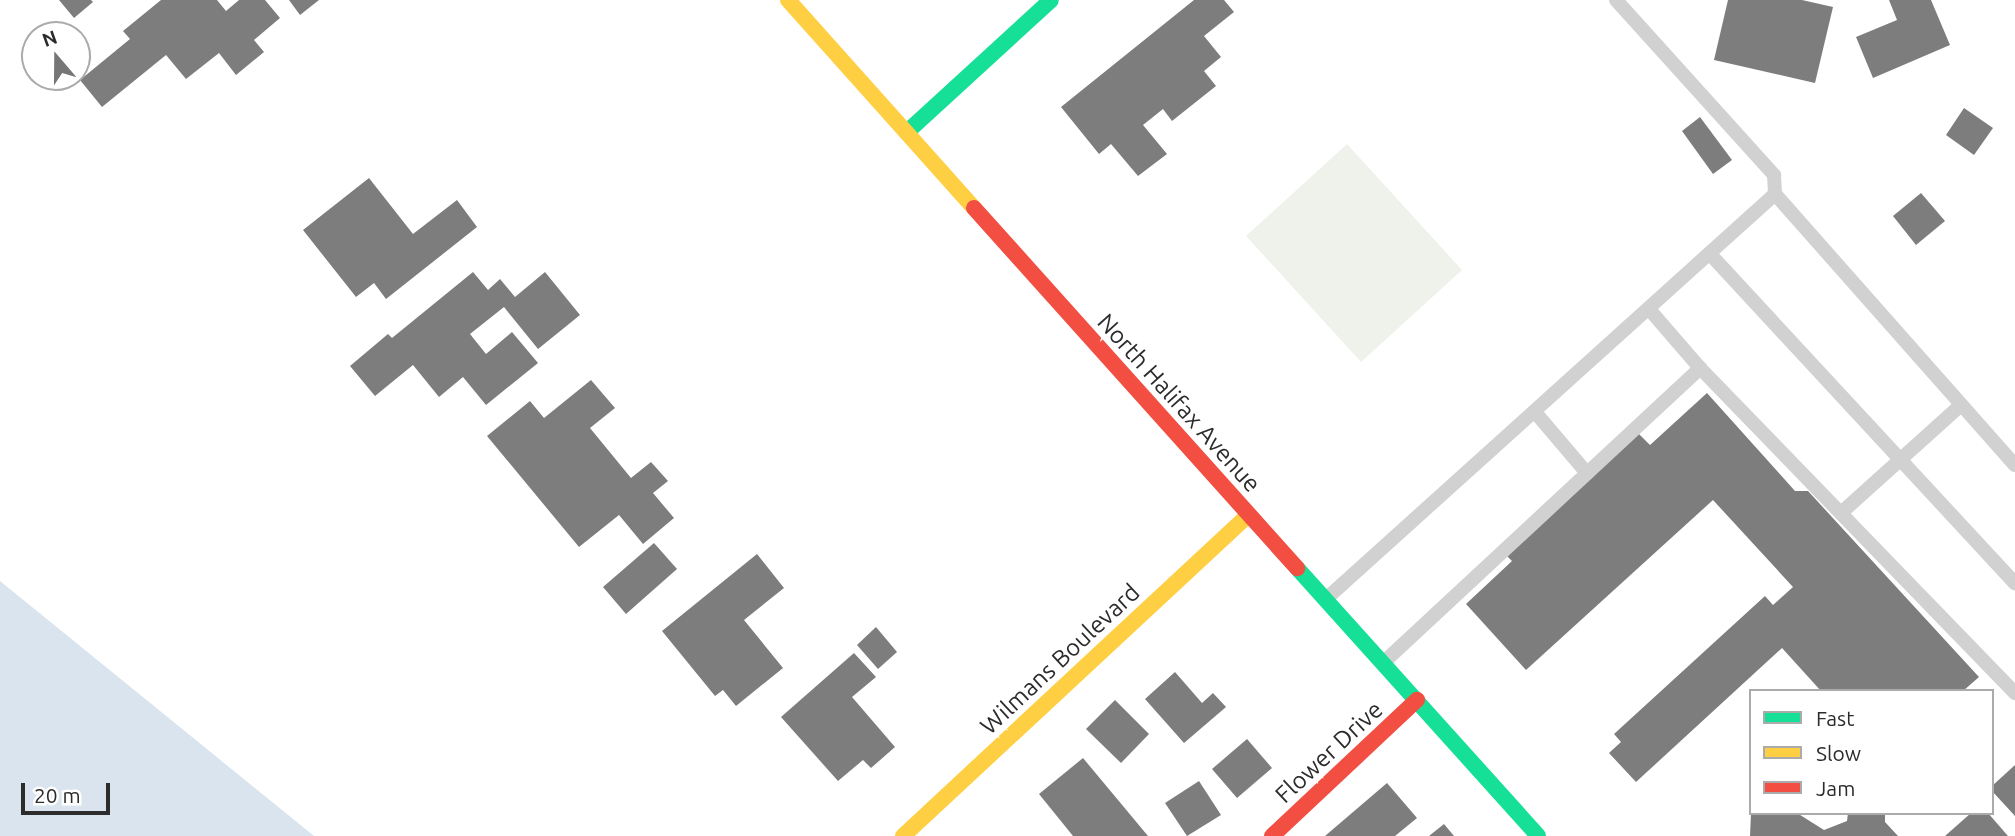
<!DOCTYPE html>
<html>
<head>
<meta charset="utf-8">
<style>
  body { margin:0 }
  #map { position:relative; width:2015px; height:836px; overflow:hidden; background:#fff; font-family:Ubuntu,sans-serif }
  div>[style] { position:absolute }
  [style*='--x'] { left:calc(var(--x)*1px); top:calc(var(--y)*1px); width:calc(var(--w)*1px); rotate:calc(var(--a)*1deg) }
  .green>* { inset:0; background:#eef2eb }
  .water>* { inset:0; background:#d9e4ee }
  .building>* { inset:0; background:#7d7d7d }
  .lane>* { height:14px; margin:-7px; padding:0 7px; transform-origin:7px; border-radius:7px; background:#d1d1d1 }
  .fast>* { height:16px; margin:-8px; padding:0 8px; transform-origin:8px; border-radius:8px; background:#16e098 }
  .slow>* { height:16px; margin:-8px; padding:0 8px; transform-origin:8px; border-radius:8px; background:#ffcf43 }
  .jam>* { height:16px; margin:-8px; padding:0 8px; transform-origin:8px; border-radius:8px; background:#f24e42 }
  span { translate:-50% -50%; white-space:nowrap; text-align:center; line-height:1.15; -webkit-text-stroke:7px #fff; paint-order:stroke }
  .street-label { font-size:24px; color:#2c2c2c }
  .legend { position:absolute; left:1749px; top:689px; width:245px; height:126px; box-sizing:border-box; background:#fff; border:2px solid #ababab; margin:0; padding:9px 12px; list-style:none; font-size:21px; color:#2c2c2c }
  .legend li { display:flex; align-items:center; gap:14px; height:35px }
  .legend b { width:35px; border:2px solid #ababab }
  .north { position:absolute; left:21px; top:21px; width:70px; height:70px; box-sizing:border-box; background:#fff; border:2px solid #ababab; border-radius:50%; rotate:340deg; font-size:19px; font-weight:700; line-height:28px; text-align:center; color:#2c2c2c }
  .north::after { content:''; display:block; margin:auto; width:24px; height:32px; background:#767676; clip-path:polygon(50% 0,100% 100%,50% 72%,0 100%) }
  .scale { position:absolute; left:21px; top:783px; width:89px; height:32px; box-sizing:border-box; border:4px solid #2c2c2c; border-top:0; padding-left:9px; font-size:21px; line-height:24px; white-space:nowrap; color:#2c2c2c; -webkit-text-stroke:5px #fff; paint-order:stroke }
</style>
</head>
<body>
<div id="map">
  <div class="green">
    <div style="clip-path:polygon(1347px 144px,1462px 270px,1361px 362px,1246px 236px)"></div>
  </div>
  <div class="water">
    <div style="clip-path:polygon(0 581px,314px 836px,0 836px)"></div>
  </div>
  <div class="building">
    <div style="clip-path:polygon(59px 0,91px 0,93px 2px,74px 18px)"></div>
    <div style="clip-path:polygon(161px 0,217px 0,226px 11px,239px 0,265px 0,280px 18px,254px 40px,264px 52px,236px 75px,219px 53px,186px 79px,166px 55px,102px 107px,80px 80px,130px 39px,123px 31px)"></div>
    <div style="clip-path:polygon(289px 0,319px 0,300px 15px)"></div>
    <div style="clip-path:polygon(1194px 0,1224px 0,1234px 12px,1204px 36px,1221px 57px,1204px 71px,1216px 86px,1172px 121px,1163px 109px,1143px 125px,1167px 154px,1138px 176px,1111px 144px,1099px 154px,1061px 107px)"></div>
    <div style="clip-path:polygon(1728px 0,1802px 0,1833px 7px,1815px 83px,1714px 60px)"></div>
    <div style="clip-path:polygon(1889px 0,1931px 0,1950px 45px,1873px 78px,1856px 37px,1897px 20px)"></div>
    <div style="clip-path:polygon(1964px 108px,1993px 128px,1974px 155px,1946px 135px)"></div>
    <div style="clip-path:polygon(1700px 117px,1732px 160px,1713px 174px,1682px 131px)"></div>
    <div style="clip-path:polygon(369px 178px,413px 234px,457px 200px,477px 227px,386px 299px,374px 283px,356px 297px,303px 230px)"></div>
    <div style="clip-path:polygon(1921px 193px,1945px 221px,1916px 245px,1893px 216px)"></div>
    <div style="clip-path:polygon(473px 272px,488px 290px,500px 279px,515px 297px,545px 272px,580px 315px,538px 349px,504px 307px,470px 334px,486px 354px,512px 332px,538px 363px,486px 405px,463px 377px,439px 397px,413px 365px,375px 396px,350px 366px,388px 334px,392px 338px)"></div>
    <div style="clip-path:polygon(591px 380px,615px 408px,590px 428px,631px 478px,651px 462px,668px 481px,653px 493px,674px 518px,643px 544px,619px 515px,579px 547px,487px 436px,530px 401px,544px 418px)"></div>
    <div style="clip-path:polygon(1707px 393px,1795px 491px,1808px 491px,1979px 677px,1963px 691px,1821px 691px,1782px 648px,1636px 782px,1609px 753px,1621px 742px,1614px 734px,1765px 596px,1773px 605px,1793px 587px,1713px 500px,1526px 670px,1466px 604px,1512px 561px,1505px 554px,1638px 433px,1650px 445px)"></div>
    <div style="clip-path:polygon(654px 543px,677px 569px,626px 614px,603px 587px)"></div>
    <div style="clip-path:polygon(757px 554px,784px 588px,744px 620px,783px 668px,736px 706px,723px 690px,715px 696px,662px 631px)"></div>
    <div style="clip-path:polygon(876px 627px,897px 652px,878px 669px,857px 645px)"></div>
    <div style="clip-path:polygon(854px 653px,876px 677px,852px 697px,895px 747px,871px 768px,863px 760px,838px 781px,781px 717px)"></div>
    <div style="clip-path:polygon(1175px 672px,1202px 703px,1213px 693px,1226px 707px,1184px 743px,1145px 699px)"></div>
    <div style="clip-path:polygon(1115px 700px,1149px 734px,1121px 763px,1086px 729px)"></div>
    <div style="clip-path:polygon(1247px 739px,1272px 768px,1237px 798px,1212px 769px)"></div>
    <div style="clip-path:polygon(1083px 758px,1148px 836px,1073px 836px,1039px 794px)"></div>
    <div style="clip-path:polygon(2015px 765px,2015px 816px,1992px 791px,1992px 786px)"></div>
    <div style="clip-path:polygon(1199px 781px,1221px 815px,1187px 836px,1165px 803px)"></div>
    <div style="clip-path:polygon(1387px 783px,1417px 818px,1395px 836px,1325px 836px)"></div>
    <div style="clip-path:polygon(1751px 813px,1797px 813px,1824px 830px,1847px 821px,1848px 813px,1885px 813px,1885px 822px,1898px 836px,1750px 836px)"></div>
    <div style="clip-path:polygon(1971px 813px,1988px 813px,2008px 836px,1945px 836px)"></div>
    <div style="clip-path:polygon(1444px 824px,1454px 836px,1429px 836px)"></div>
  </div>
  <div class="lane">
    <div style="--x:1616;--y:0;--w:236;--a:47.9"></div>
    <div style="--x:1774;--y:175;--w:19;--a:87"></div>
    <div style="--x:1710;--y:254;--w:449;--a:47.2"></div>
    <div style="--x:1649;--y:309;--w:78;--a:49.2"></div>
    <div style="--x:1535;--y:412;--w:80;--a:49.6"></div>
    <div style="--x:1841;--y:513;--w:161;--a:-42"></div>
    <div style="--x:1327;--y:598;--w:603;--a:-42.04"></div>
    <div style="--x:1775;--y:194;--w:362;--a:48.5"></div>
    <div style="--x:1384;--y:662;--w:432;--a:-42.9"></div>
    <div style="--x:1700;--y:368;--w:453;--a:45.9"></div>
  </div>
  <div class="fast">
    <div style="--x:907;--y:132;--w:195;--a:-42.5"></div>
    <div style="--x:1297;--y:568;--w:360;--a:48"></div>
  </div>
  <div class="slow">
    <div style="--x:788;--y:0;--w:279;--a:48.2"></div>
    <div style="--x:903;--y:836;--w:472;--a:-42.9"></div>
  </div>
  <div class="jam">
    <div style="--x:974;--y:208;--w:484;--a:48.1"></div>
    <div style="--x:1272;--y:836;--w:199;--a:-43.2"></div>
  </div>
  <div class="street-label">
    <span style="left:1179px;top:403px;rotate:48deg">North Halifax Avenue</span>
    <span style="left:1060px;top:659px;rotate:-43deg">Wilmans Boulevard</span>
    <span style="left:1329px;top:752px;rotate:-43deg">Flower Drive</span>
  </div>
  <ul class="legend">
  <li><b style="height:9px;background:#16e098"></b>Fast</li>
  <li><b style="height:9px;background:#ffcf43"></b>Slow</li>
  <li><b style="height:9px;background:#f24e42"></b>Jam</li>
  </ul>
  <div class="north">N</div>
  <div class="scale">20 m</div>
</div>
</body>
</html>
